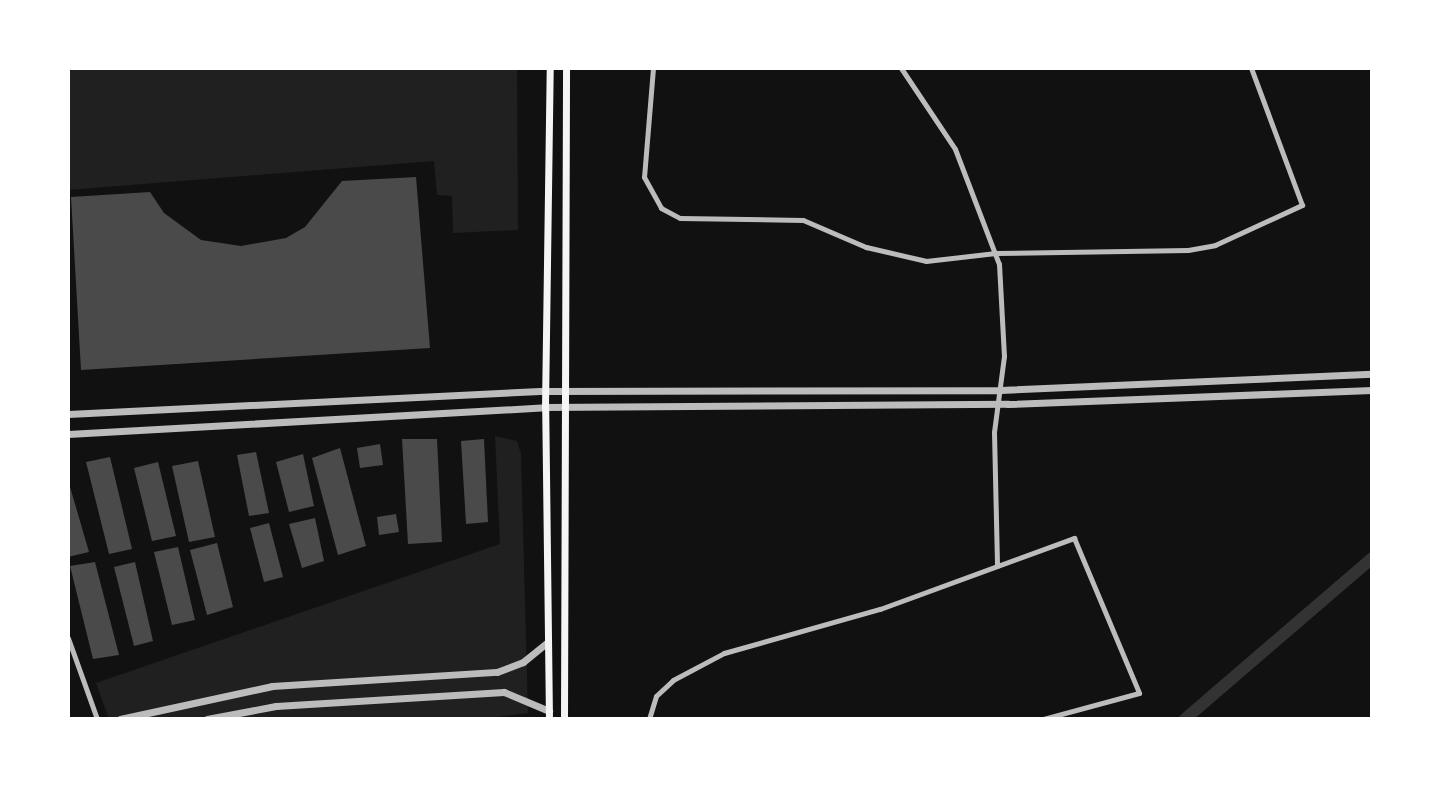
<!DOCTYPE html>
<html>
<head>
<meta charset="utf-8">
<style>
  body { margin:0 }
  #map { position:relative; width:1440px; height:787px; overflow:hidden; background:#111; font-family:Lora,serif }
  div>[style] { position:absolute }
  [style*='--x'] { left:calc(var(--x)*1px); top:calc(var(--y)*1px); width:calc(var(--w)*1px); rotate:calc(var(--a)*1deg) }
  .green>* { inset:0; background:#202020 }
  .canal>* { height:12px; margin:-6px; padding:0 6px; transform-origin:6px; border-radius:6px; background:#333 }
  .building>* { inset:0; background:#4a4a4a }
  .minor>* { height:5px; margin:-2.5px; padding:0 2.5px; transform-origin:2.5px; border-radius:2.5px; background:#bcbcbc }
  .tertiary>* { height:7px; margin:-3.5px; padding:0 3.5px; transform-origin:3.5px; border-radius:3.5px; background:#bcbcbc }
  .secondary>* { height:7px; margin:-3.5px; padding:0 3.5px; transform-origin:3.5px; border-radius:3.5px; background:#f5f5f5 }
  span { translate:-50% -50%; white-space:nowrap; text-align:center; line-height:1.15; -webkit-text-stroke:7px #fff; paint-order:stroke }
  .frame { position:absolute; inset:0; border:70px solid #fff; pointer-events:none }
</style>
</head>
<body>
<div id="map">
  <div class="green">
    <div style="clip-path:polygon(68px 68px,517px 68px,518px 230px,453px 233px,452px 196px,437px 195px,434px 161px,68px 190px)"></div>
    <div style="clip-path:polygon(495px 436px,517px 441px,521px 454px,528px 713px,479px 719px,109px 719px,96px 683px,500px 544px)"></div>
  </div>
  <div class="canal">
    <div style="--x:1185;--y:719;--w:247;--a:-40.7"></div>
  </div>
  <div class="building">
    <div style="clip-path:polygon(416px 177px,430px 348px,81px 370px,71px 197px,150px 192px,164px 213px,201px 240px,241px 246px,286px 238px,305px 227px,342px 181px)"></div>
    <div style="clip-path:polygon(402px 439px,437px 439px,442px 542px,408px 544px)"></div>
    <div style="clip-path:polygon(484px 439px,488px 522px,466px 524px,461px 441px)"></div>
    <div style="clip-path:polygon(380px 444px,383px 465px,360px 468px,357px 448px)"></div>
    <div style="clip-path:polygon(340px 448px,366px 546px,338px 555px,312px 458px)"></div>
    <div style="clip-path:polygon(256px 452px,269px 513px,249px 516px,237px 455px)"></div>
    <div style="clip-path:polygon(303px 454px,314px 506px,289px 512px,276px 462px)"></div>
    <div style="clip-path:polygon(110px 457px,132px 549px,109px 554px,86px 462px)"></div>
    <div style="clip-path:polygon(198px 461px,215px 537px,189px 542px,172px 466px)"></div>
    <div style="clip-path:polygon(158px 462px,176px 536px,152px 541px,134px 468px)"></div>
    <div style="clip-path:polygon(68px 480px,89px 552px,68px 557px)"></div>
    <div style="clip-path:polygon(396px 514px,399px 532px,379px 535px,377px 517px)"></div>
    <div style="clip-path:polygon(315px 518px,324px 561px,302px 568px,289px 524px)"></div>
    <div style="clip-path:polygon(269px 523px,283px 577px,264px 582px,250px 528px)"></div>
    <div style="clip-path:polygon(217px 543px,233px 607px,207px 615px,190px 550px)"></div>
    <div style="clip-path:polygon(178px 547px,195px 620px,172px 625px,154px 552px)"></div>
    <div style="clip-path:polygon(95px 562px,119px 655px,93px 659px,70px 566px)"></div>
    <div style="clip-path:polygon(135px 562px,153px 641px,134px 646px,114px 567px)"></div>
  </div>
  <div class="minor">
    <div style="--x:653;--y:68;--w:109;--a:94.7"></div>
    <div style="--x:644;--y:177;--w:35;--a:61"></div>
    <div style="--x:661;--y:208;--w:21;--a:28"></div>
    <div style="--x:680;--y:218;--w:123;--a:0.9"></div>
    <div style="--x:803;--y:220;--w:69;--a:23.2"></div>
    <div style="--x:866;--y:247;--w:62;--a:13.1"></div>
    <div style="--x:926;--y:261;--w:70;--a:-6.5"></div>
    <div style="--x:996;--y:253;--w:192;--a:-0.9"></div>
    <div style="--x:1188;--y:250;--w:27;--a:-10"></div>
    <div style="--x:1215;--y:245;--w:96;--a:-24.7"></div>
    <div style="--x:1302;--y:205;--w:146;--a:-110.4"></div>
    <div style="--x:901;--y:68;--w:97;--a:56.3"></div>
    <div style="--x:955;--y:149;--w:123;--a:69.1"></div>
    <div style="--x:999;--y:264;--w:92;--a:86.9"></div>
    <div style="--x:1004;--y:356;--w:77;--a:97.5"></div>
    <div style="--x:994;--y:432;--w:134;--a:88.7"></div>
    <div style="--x:68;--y:638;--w:86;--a:70.3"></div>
    <div style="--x:649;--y:719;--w:24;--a:-73"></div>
    <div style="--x:656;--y:696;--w:23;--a:-43"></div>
    <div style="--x:673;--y:680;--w:58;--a:-27.9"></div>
    <div style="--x:724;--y:653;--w:162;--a:-15.8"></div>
    <div style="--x:880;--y:609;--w:207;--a:-20.1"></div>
    <div style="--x:1074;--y:538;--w:168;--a:67.2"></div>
    <div style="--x:1139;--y:693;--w:99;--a:164.8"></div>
  </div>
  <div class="tertiary">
    <div style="--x:68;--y:414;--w:478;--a:-2.8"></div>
    <div style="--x:545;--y:391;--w:455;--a:-0.1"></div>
    <div style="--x:1000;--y:390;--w:372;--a:-2.5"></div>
    <div style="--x:68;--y:434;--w:478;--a:-3.2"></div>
    <div style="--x:545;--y:407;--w:463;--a:-0.4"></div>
    <div style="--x:1008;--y:404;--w:364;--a:-2.2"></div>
    <div style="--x:120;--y:719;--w:156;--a:-12.2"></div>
    <div style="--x:272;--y:686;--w:225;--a:-3.6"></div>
    <div style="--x:497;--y:672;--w:28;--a:-21"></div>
    <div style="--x:523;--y:662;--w:32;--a:-39"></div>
    <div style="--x:207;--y:719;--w:70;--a:-10.7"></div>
    <div style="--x:276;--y:706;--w:228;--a:-3.5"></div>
    <div style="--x:504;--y:692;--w:49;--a:22.9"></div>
  </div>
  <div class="secondary">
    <div style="--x:549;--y:719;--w:312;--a:-90.7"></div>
    <div style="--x:545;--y:407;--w:339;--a:-89.2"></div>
    <div style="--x:564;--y:719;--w:651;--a:-89.82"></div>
  </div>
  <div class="frame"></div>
</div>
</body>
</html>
